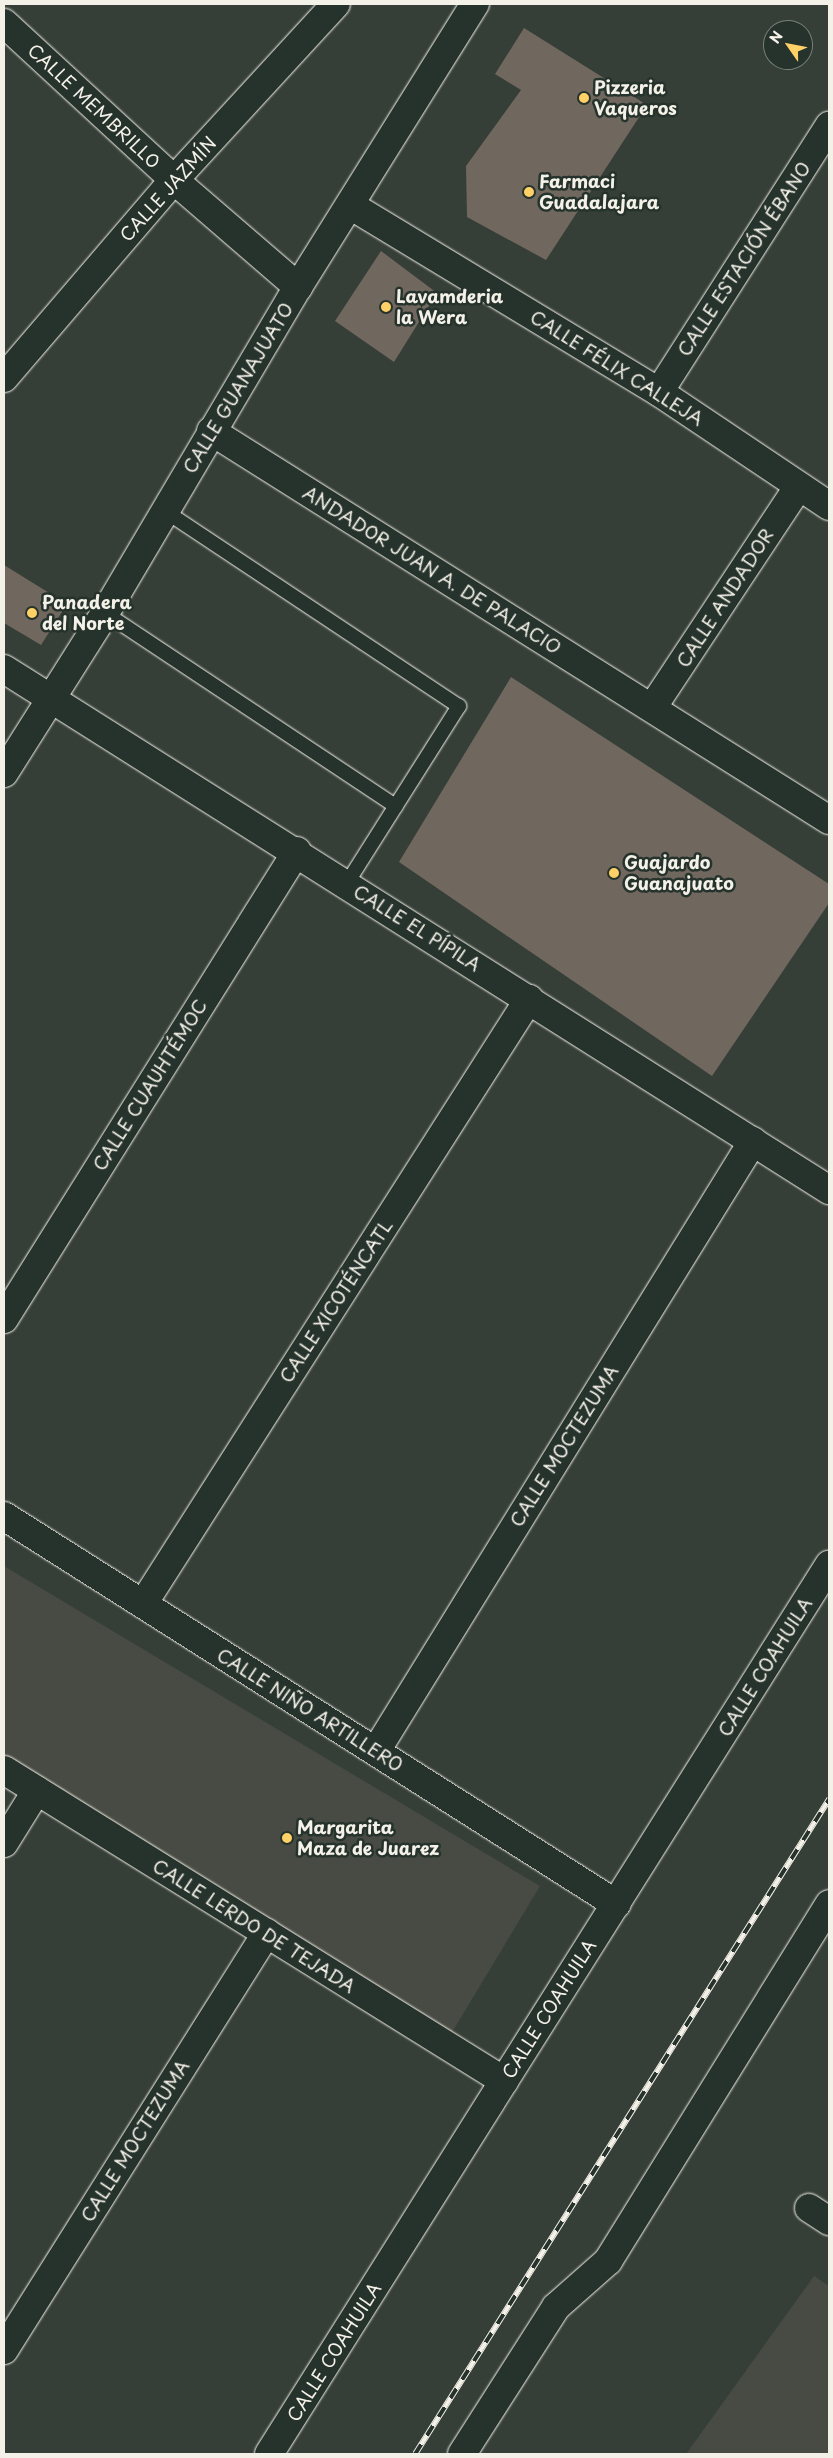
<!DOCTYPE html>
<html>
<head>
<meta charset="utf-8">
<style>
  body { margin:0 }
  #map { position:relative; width:833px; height:2458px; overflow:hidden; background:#353e37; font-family:"Playpen Sans",sans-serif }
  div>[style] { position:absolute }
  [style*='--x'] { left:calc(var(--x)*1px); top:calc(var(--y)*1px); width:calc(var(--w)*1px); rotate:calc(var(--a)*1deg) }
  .built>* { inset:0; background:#474b43 }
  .building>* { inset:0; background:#70685f }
  .roads { filter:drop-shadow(0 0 1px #f4f1e8) drop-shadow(0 0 1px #f4f1e8) }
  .lane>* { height:14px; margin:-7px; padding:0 7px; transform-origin:7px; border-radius:7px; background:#26332d }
  .street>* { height:28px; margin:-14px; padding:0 14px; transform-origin:14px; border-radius:14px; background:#26332d }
  .secondary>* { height:28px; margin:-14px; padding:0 14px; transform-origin:14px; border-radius:14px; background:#26332d }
  .rail>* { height:5.5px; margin-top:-2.75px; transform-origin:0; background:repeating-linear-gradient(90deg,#26332d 0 11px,#f4f1e8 0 22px); box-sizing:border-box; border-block:1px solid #f4f1e8 }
  .dots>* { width:14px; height:14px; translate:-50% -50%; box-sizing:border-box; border:2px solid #26332d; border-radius:50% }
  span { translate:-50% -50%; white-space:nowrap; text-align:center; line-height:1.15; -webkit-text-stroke:5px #26332d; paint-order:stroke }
  .poi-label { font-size:18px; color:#f4f1e8; font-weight:700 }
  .left { translate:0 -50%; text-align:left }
  .street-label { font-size:18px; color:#f4f1e8 }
  .frame { position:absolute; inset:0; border:5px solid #f4f1e8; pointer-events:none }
  .north { position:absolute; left:763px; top:20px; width:50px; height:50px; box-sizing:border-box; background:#26332d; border:1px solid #787f78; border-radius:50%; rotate:303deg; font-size:14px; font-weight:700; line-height:20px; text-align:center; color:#f4f1e8 }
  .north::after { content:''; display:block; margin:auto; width:18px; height:22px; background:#ffd166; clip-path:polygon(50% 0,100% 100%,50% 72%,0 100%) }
</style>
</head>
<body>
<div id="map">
  <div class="built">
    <div style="clip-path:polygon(4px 1566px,540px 1886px,445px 2044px,4px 1770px)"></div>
    <div style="clip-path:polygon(814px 2276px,829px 2286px,829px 2454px,686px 2454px)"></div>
  </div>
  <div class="building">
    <div style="clip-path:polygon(524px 28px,647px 105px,546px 260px,467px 217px,466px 166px,521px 90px,495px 74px)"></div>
    <div style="clip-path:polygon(381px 251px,437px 293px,394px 362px,335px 321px)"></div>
    <div style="clip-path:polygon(4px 565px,67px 604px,41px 645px,4px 623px)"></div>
    <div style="clip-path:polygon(511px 677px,829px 884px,829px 903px,712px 1076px,399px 862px)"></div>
  </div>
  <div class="roads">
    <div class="lane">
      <div style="--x:165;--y:511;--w:353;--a:33.6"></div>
      <div style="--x:459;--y:706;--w:209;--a:122.3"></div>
      <div style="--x:105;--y:613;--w:349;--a:33.6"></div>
    </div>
    <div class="street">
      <div style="--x:4;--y:23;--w:231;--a:42.7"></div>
      <div style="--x:174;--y:180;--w:164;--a:40.8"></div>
      <div style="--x:350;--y:205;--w:361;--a:31.2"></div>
      <div style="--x:659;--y:392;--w:205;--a:33.8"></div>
      <div style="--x:4;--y:378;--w:261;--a:-49.4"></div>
      <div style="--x:174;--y:180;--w:239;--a:-47.4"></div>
      <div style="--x:659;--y:392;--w:316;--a:-57.4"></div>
      <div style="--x:211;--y:431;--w:730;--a:32.19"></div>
      <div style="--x:4;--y:669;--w:976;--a:32.27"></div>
      <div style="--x:652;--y:708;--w:265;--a:-56.5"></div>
      <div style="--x:4;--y:1319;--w:552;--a:-57.95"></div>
      <div style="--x:4;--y:1516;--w:725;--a:32.37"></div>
      <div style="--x:143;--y:1604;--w:718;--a:-57.46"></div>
      <div style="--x:376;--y:1751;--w:717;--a:-58.28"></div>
      <div style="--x:4;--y:1770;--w:589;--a:31.88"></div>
      <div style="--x:4;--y:1843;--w:62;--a:-58.1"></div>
      <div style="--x:809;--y:2208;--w:24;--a:33"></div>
      <div style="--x:4;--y:2350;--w:493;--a:-57.8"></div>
      <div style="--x:462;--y:2454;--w:174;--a:-57.4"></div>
      <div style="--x:556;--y:2307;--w:69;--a:-41.5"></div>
      <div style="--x:608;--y:2261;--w:420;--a:-58.2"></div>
    </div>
    <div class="secondary">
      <div style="--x:4;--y:773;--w:189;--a:-57.7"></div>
      <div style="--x:105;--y:613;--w:379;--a:-59.4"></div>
      <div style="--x:298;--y:287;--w:334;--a:-58"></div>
      <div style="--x:269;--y:2454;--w:1051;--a:-57.79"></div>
    </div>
  </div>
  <div class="rail">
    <div style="--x:415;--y:2454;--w:775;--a:-57.7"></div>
  </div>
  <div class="dots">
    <div style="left:584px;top:98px;background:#ffd166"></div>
    <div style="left:529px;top:192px;background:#ffd166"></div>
    <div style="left:386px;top:307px;background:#ffd166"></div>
    <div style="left:32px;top:613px;background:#ffd166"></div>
    <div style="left:614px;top:873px;background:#ffd166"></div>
    <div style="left:287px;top:1838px;background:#ffd166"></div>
  </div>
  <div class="poi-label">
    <span class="left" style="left:594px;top:98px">Pizzeria<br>Vaqueros</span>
    <span class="left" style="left:539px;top:192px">Farmaci<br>Guadalajara</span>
    <span class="left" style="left:396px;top:307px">Lavamderia<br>la Wera</span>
    <span class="left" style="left:42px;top:613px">Panadera<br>del Norte</span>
    <span class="left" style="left:624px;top:873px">Guajardo<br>Guanajuato</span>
    <span class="left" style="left:297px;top:1838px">Margarita<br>Maza de Juarez</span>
  </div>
  <div class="street-label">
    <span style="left:94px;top:106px;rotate:43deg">CALLE MEMBRILLO</span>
    <span style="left:168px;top:189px;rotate:-48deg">CALLE JAZMÍN</span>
    <span style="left:744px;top:259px;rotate:-57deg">CALLE ESTACIÓN ÉBANO</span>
    <span style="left:617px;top:368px;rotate:32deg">CALLE FÉLIX CALLEJA</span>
    <span style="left:238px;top:388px;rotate:-59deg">CALLE GUANAJUATO</span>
    <span style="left:432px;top:570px;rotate:32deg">ANDADOR JUAN A. DE PALACIO</span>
    <span style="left:725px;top:598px;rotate:-57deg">CALLE ANDADOR</span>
    <span style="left:417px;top:928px;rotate:32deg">CALLE EL PÍPILA</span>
    <span style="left:150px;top:1085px;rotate:-58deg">CALLE CUAUHTÉMOC</span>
    <span style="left:336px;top:1301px;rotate:-57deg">CALLE XICOTÉNCATL</span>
    <span style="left:564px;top:1446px;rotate:-58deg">CALLE MOCTEZUMA</span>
    <span style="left:765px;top:1667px;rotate:-58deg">CALLE COAHUILA</span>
    <span style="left:310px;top:1710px;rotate:32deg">CALLE NIÑO ARTILLERO</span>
    <span style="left:254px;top:1926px;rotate:32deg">CALLE LERDO DE TEJADA</span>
    <span style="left:549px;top:2009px;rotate:-58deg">CALLE COAHUILA</span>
    <span style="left:135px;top:2141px;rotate:-58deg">CALLE MOCTEZUMA</span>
    <span style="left:334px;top:2352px;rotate:-58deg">CALLE COAHUILA</span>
  </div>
  <div class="frame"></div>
  <div class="north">N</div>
</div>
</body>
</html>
